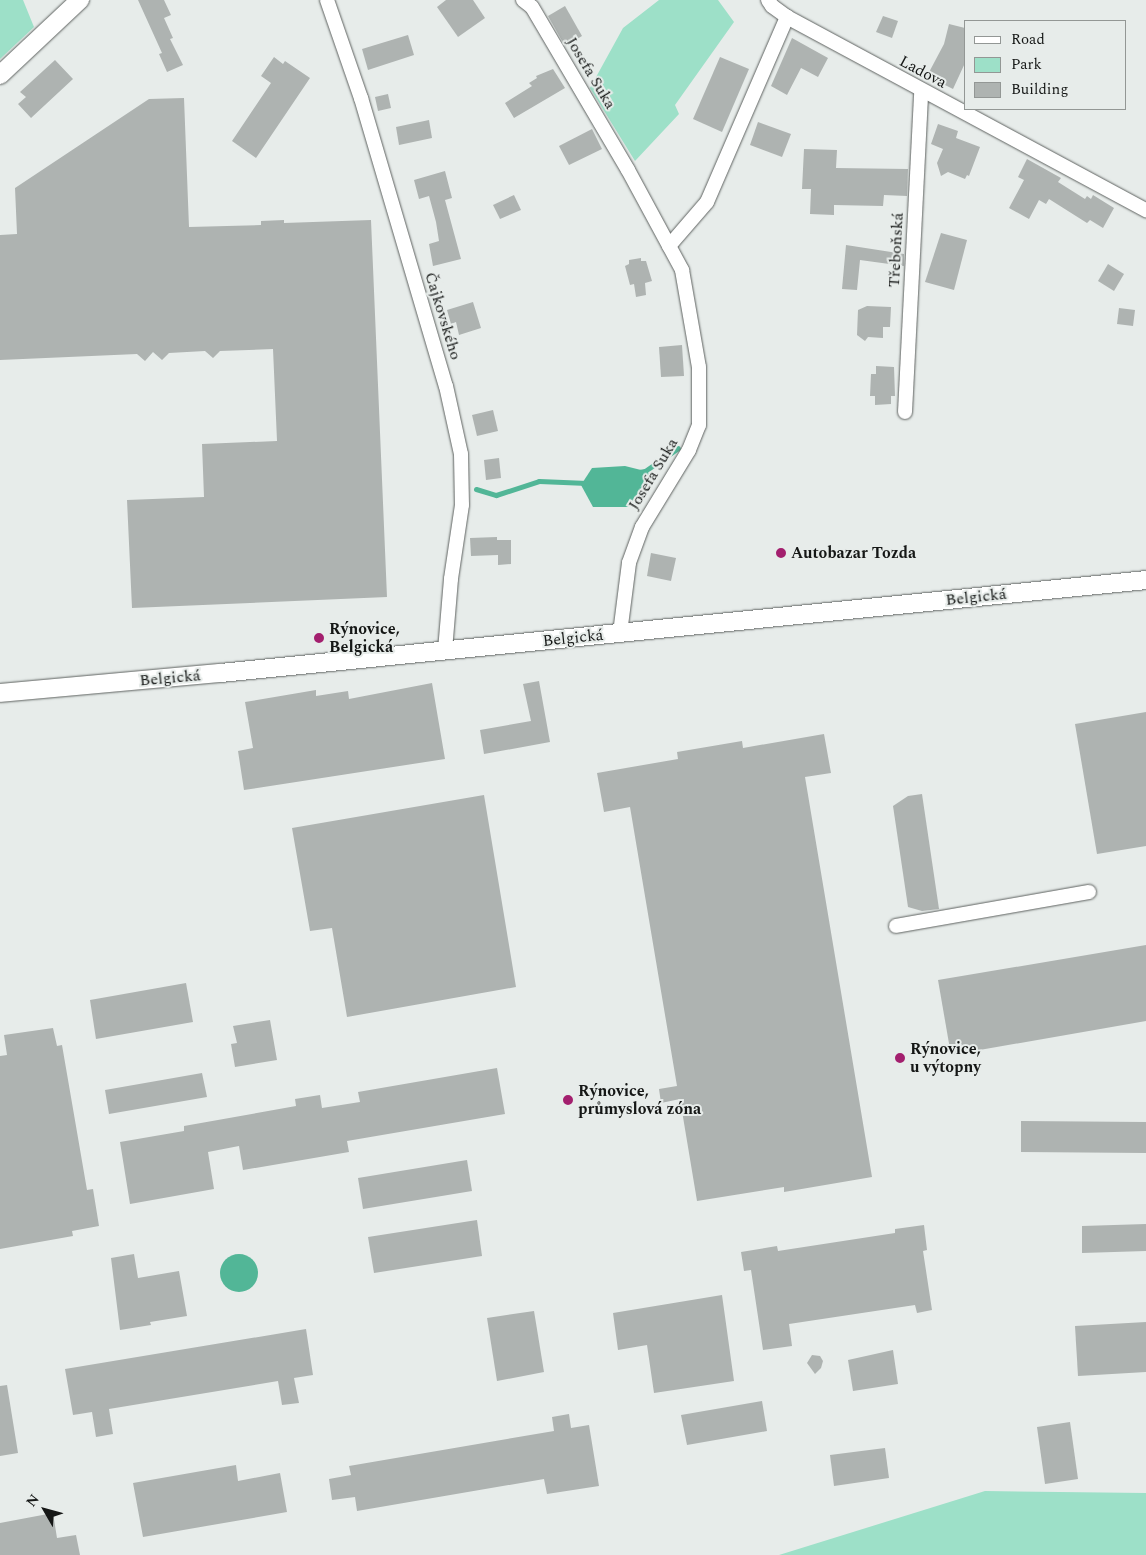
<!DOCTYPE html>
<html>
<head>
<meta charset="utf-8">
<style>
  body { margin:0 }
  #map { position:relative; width:1146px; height:1555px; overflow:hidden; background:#e7ecea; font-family:Spectral,serif }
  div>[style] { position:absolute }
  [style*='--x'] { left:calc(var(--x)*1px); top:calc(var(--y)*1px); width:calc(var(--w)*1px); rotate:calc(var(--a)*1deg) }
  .green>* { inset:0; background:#9de0c8 }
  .water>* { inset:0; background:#52b697 }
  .round { border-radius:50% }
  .stream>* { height:5px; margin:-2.5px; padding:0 2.5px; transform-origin:2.5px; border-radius:2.5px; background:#52b697 }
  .building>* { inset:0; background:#aeb3b1 }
  .roads { filter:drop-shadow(0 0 1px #5e6260) drop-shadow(0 0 1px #5e6260) }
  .minor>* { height:14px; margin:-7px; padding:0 7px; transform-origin:7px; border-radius:7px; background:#fff }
  .tertiary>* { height:18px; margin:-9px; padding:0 9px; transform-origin:9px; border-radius:9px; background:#fff }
  .dots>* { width:14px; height:14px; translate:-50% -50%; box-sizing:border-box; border:2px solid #e7ecea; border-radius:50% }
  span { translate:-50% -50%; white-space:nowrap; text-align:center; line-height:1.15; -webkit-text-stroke:4px #e7ecea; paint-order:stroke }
  .street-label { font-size:16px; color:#151716 }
  .poi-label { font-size:16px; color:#151716; font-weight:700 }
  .left { translate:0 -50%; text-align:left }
  .legend { position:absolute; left:964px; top:20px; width:162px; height:90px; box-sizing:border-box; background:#e7ecea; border:1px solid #939795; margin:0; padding:6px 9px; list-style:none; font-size:15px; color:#151716 }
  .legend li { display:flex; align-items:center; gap:10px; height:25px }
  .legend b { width:25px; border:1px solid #939795 }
  .north { position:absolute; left:20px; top:1485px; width:50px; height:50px; -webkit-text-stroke:4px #e7ecea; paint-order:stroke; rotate:308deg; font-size:14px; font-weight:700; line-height:20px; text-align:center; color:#151716 }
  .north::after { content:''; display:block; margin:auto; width:18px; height:22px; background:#151716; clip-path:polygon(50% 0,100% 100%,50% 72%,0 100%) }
</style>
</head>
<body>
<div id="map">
  <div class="green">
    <div style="clip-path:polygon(0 0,23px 0,34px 27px,0 59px)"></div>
    <div style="clip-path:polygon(659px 0,718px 0,734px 22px,675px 105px,679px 114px,635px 161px,590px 88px,623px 28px)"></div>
    <div style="clip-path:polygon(985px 1491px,1146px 1493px,1146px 1555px,779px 1555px)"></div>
  </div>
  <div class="water">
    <div style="clip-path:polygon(625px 466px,645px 471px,651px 475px,628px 507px,593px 507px,581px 485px,592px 468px)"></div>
    <div class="round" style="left:220px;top:1254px;width:38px;height:38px"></div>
  </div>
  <div class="stream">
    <div style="--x:639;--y:472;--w:6;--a:-9"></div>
    <div style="--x:645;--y:471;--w:40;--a:-34.9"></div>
    <div style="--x:476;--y:489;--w:21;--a:17"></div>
    <div style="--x:496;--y:495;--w:45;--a:-18"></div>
    <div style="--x:539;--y:481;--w:48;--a:2.4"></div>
  </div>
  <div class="building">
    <div style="clip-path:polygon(138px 0,164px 0,171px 15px,164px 18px,173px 38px,170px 39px,183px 65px,167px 72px,159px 54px,162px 53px)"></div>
    <div style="clip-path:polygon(446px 0,473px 0,485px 18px,458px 37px,437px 7px)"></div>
    <div style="clip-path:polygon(565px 6px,582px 36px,565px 46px,548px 16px)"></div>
    <div style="clip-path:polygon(883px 16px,898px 21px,892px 38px,876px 32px)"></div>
    <div style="clip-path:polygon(949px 24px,965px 28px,965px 63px,953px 89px,927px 76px,944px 44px)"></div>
    <div style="clip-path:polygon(408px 35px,414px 55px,368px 70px,362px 49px)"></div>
    <div style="clip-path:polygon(792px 38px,828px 58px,818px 77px,801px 68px,787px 95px,771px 86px)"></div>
    <div style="clip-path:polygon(274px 57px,283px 64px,285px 61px,310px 78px,256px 158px,232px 141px,271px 83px,261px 76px)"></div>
    <div style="clip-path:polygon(720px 57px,749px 69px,722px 132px,693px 119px)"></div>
    <div style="clip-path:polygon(55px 60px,73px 79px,31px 118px,18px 104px,26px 97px,20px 92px)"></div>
    <div style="clip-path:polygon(553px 69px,565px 88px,514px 118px,505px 103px,532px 86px,529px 83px,537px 78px,536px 76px)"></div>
    <div style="clip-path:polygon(388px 94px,391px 108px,378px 111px,375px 97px)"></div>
    <div style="clip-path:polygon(184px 98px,189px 227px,261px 225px,261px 221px,284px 220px,284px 223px,371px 220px,387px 597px,132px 608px,127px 500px,204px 497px,202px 444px,277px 441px,273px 349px,220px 351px,213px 358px,205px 351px,169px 353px,162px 360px,153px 352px,145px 361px,137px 354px,0 360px,0 235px,17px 234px,15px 188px,149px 99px)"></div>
    <div style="clip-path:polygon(429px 120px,432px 138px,399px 145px,396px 127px)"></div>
    <div style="clip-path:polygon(758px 122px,791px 134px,782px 157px,750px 145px)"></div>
    <div style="clip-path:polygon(938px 124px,958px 131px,956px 138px,980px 147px,969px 176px,967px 175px,965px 179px,948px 172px,941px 176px,937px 163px,943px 149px,931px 144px)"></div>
    <div style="clip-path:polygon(592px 129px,602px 149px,569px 165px,559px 146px)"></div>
    <div style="clip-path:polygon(804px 149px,837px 150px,836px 168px,908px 169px,907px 196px,884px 195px,883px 206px,834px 205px,834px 215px,810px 214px,811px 189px,802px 189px)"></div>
    <div style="clip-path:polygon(1027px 159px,1061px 178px,1058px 182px,1085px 199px,1087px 196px,1091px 199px,1093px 195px,1114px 208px,1103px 228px,1090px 220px,1087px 223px,1049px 199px,1046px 204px,1039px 200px,1029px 219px,1009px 208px,1024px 180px,1018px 177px)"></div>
    <div style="clip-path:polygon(445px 171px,452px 198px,445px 200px,461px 259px,433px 266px,429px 244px,439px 241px,436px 222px,429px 196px,419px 199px,414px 180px)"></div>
    <div style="clip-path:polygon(514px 195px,521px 210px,500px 219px,493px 205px)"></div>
    <div style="clip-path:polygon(941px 233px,967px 240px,954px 290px,925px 282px)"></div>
    <div style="clip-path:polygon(846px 245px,904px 254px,904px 266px,860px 260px,857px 290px,842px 289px)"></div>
    <div style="clip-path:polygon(641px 258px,641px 261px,646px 261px,652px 281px,645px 283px,646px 295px,636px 297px,634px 284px,630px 285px,625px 266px,629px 264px,629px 260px)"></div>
    <div style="clip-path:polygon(1108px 264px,1124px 274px,1114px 291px,1098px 281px)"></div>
    <div style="clip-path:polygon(473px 302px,481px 328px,459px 335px,456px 322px,451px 324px,447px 310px)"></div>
    <div style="clip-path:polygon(867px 306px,891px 307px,890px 327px,883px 327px,883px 338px,868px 337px,865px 341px,857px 335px,858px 310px)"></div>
    <div style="clip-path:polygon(1119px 308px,1135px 310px,1133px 326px,1117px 324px)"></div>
    <div style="clip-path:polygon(682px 345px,684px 376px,661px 377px,659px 347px)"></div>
    <div style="clip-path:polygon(876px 366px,894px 367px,895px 396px,891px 396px,891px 404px,875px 405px,875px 396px,870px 396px,871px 374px,876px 374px)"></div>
    <div style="clip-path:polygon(493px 410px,498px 431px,477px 436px,472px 415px)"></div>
    <div style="clip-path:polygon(499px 458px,501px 478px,486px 480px,484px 460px)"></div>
    <div style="clip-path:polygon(497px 537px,497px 540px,511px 540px,511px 564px,498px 565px,498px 555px,471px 556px,470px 538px)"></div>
    <div style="clip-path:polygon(651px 553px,676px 558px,671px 581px,647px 576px)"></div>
    <div style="clip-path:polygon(539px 681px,550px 742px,484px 754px,480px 730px,531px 721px,523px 684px)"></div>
    <div style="clip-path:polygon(432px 683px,445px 759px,244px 790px,238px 751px,253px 748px,245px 702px,316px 690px,316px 696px,348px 691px,349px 699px)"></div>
    <div style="clip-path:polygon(1146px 712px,1146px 846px,1097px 854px,1075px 724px)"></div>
    <div style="clip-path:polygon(824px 734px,831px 773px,805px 777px,872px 1177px,784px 1192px,784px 1187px,697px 1201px,680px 1099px,661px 1103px,659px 1089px,677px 1086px,630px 807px,604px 812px,597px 773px,678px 759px,677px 752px,742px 741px,743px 748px)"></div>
    <div style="clip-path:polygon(922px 794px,939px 909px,922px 911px,908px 907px,893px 806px,908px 796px)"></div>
    <div style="clip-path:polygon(484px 795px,516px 987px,347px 1017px,332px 928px,310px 931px,292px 828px)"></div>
    <div style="clip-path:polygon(1146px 945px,1146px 1021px,951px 1055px,938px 980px)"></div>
    <div style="clip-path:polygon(186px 983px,193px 1022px,96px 1039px,90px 1000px)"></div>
    <div style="clip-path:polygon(270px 1020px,277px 1060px,235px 1067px,231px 1044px,237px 1043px,233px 1026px)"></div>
    <div style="clip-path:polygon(53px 1028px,57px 1046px,62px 1045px,87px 1190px,93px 1189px,99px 1226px,72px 1231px,73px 1236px,0 1249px,0 1056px,7px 1055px,4px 1035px)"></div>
    <div style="clip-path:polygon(497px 1068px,505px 1114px,347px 1141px,349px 1152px,243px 1170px,239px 1146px,208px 1152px,214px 1189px,130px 1204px,120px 1142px,184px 1131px,184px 1126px,296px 1106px,295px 1099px,320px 1095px,322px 1108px,360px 1102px,358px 1092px)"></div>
    <div style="clip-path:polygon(202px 1073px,207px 1097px,109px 1114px,105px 1090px)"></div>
    <div style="clip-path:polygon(1021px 1121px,1146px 1122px,1146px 1153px,1021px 1152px)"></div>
    <div style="clip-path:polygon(467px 1160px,472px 1191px,363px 1209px,358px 1178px)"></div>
    <div style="clip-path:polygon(477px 1220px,482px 1256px,374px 1273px,368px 1237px)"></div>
    <div style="clip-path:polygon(1146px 1224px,1146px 1251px,1082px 1253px,1082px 1226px)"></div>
    <div style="clip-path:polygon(924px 1225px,927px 1250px,923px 1251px,932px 1310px,917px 1313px,915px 1305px,789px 1324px,792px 1346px,763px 1350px,751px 1270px,744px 1271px,741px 1252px,777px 1246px,778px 1251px,895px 1233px,895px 1229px)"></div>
    <div style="clip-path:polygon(134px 1254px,138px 1278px,179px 1271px,187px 1316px,150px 1322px,151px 1325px,120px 1330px,111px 1258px)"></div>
    <div style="clip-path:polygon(722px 1295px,734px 1381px,654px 1393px,647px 1345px,618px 1350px,613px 1313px)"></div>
    <div style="clip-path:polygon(534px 1311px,544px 1372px,497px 1381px,487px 1318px)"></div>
    <div style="clip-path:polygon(1146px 1322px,1146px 1372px,1078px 1376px,1075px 1326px)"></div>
    <div style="clip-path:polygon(306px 1329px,313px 1375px,294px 1378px,299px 1403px,282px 1405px,278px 1381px,109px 1409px,113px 1434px,96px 1437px,92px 1412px,73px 1415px,65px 1369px)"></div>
    <div style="clip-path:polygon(893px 1350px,898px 1384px,853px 1391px,848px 1360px)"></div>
    <div style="clip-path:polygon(812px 1355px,820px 1356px,823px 1361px,821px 1368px,815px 1374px,807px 1363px)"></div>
    <div style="clip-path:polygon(7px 1385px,18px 1453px,0 1456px,0 1386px)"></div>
    <div style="clip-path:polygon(762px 1401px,767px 1431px,687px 1445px,681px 1415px)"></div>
    <div style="clip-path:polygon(569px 1414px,571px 1428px,589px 1425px,599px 1486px,547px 1494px,544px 1479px,357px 1511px,355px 1497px,332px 1500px,329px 1479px,351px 1475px,349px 1466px,554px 1431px,552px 1417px)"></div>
    <div style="clip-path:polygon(1070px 1422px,1078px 1479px,1045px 1484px,1037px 1427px)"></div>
    <div style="clip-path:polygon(885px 1448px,889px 1478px,834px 1486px,830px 1455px)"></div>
    <div style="clip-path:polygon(236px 1465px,238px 1481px,280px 1473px,287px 1512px,143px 1537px,133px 1483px)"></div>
    <div style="clip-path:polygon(53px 1513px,57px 1538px,76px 1535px,80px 1555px,0 1555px,0 1523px)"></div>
  </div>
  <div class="roads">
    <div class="minor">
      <div style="--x:327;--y:0;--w:104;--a:70.9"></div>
      <div style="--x:361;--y:98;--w:300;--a:73.6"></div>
      <div style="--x:446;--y:386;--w:70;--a:77.6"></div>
      <div style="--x:461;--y:454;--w:51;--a:88.9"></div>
      <div style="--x:462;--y:505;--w:75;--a:98.5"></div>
      <div style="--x:451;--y:579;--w:72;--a:94.8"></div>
      <div style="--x:523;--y:0;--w:11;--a:38"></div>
      <div style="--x:532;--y:7;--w:189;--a:59.5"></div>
      <div style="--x:628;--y:170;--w:114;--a:61.6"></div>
      <div style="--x:682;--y:270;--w:98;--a:80.1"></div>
      <div style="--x:699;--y:367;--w:58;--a:90"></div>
      <div style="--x:699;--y:425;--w:27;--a:112"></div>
      <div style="--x:689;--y:450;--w:90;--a:121.4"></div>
      <div style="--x:642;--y:527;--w:38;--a:110"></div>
      <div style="--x:629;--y:563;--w:71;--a:97.3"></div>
      <div style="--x:768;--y:0;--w:7;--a:56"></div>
      <div style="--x:772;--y:6;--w:19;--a:36"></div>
      <div style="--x:787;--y:17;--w:408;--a:28.3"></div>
      <div style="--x:669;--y:246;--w:58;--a:-49.2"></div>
      <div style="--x:707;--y:202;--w:202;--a:-66.6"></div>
      <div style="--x:905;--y:412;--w:321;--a:-87.1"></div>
      <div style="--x:896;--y:926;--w:196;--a:-10"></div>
    </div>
    <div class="tertiary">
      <div style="--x:0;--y:75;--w:110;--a:-43.2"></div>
      <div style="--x:0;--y:693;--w:222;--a:-5.2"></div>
      <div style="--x:221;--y:673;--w:930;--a:-5.74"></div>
    </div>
  </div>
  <div class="dots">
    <div style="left:781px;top:553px;background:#a31f6e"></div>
    <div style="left:319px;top:638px;background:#a31f6e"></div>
    <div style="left:900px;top:1058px;background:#a31f6e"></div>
    <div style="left:568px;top:1100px;background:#a31f6e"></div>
  </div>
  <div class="street-label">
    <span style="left:923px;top:72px;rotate:28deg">Ladova</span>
    <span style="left:591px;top:73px;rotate:59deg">Josefa Suka</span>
    <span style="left:896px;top:250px;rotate:-87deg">Třeboňská</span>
    <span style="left:443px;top:316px;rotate:73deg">Čajkovského</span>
    <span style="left:653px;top:474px;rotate:-59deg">Josefa Suka</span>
    <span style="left:976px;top:597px;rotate:-6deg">Belgická</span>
    <span style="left:573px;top:638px;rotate:-6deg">Belgická</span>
    <span style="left:170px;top:678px;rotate:-5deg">Belgická</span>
  </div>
  <div class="poi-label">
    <span class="left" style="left:791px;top:553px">Autobazar Tozda</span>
    <span class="left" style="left:329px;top:638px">Rýnovice,<br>Belgická</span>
    <span class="left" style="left:910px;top:1058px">Rýnovice,<br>u výtopny</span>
    <span class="left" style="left:578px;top:1100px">Rýnovice,<br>průmyslová zóna</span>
  </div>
  <ul class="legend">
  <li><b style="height:6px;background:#fff"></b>Road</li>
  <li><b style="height:14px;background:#9de0c8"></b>Park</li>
  <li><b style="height:14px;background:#aeb3b1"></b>Building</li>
  </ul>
  <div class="north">N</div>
</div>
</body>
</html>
